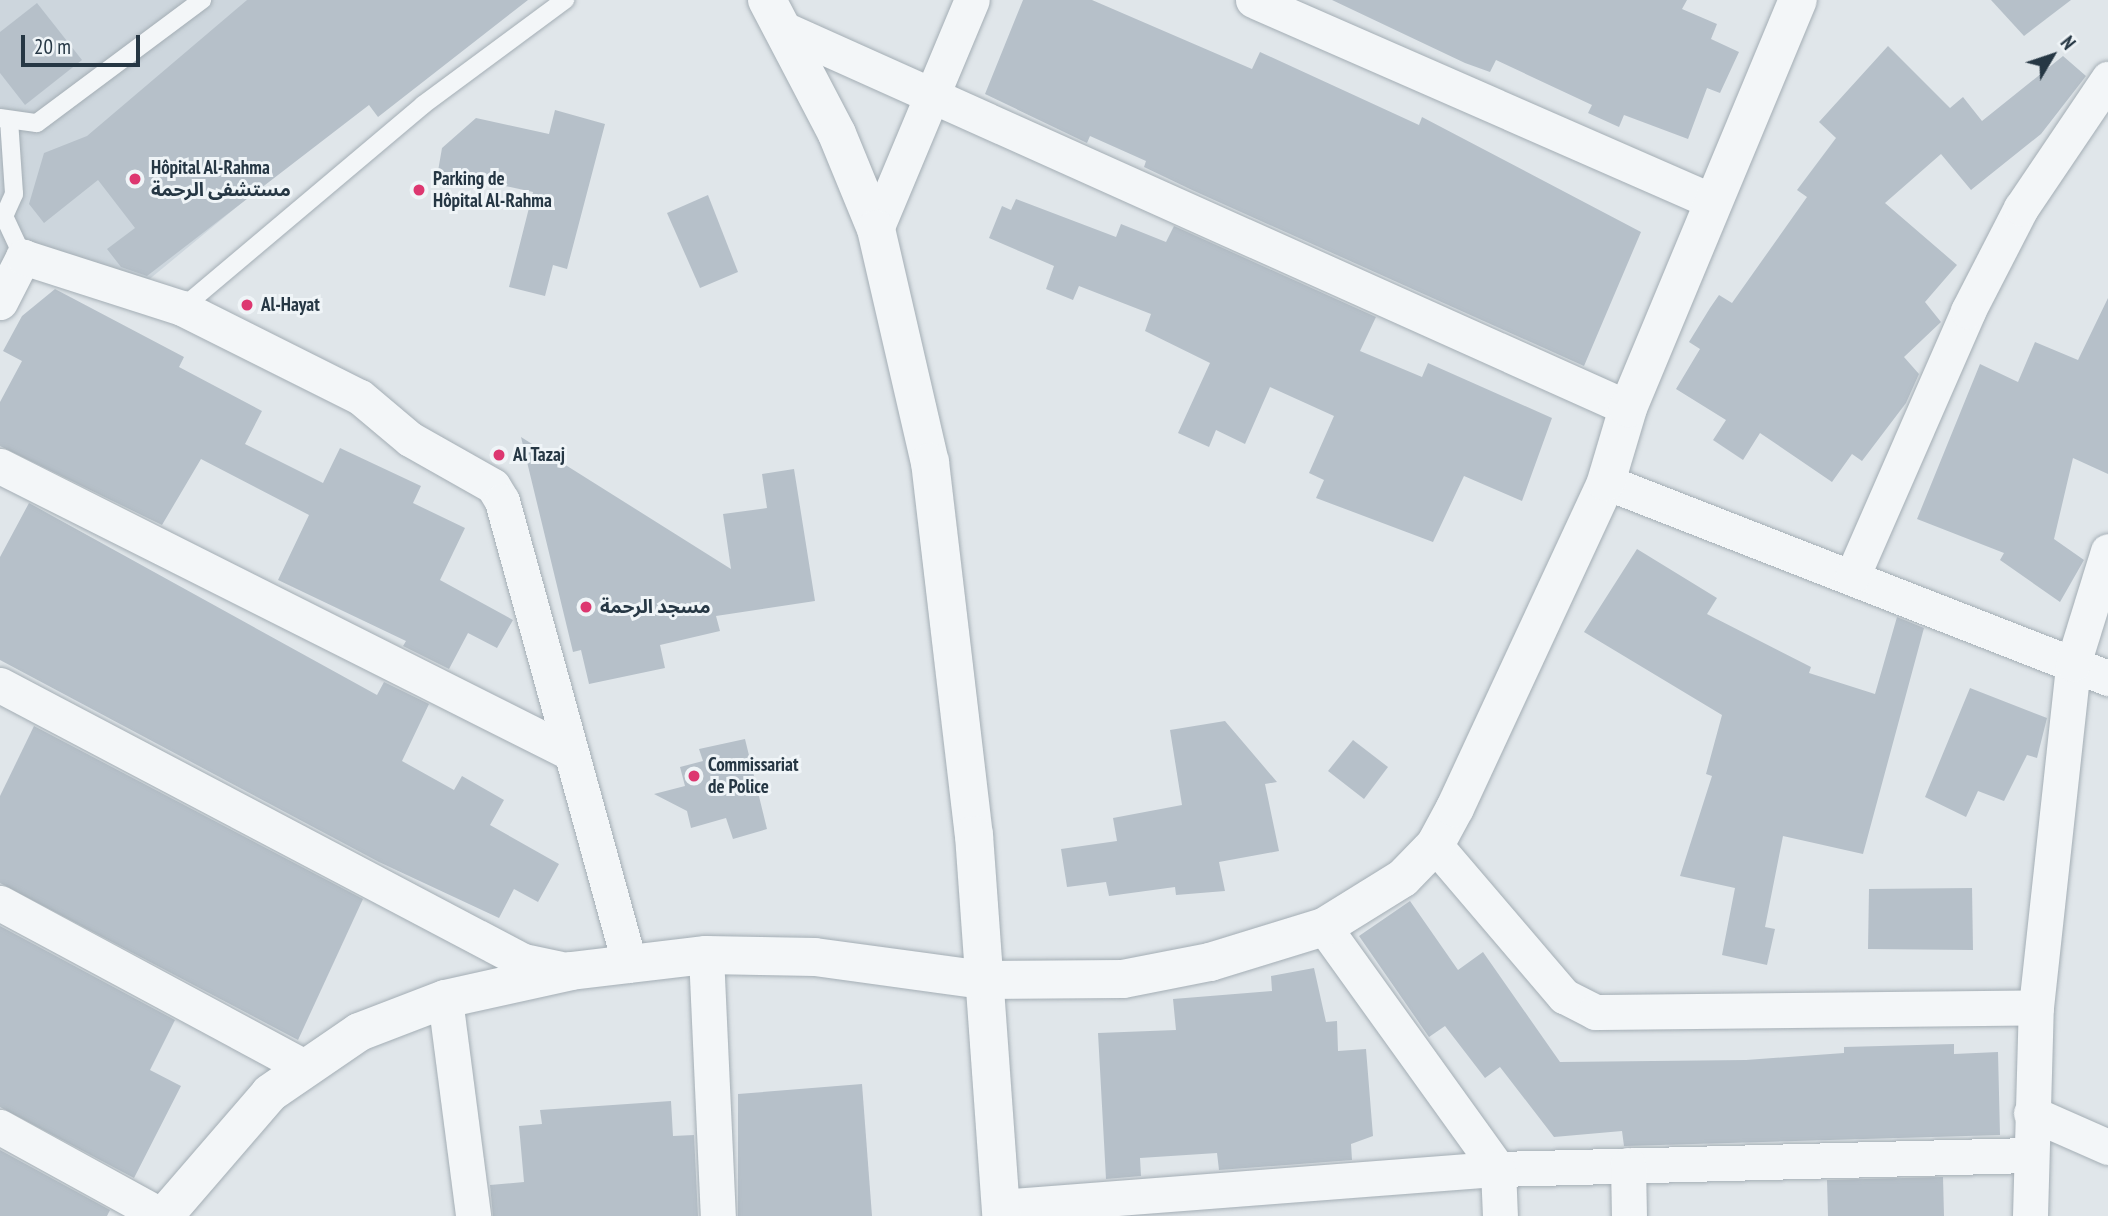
<!DOCTYPE html>
<html>
<head>
<meta charset="utf-8">
<style>
  body { margin:0 }
  #map { position:relative; width:2108px; height:1216px; overflow:hidden; background:#e0e6ea; font-family:"PT Sans Narrow","Noto Sans Arabic",sans-serif }
  div>[style] { position:absolute }
  [style*='--x'] { left:calc(var(--x)*1px); top:calc(var(--y)*1px); width:calc(var(--w)*1px); rotate:calc(var(--a)*1deg) }
  .built>* { inset:0; background:#cdd6dd }
  .building>* { inset:0; background:#b6c0c9 }
  .roads { filter:drop-shadow(0 0 2px #a4aeb5) drop-shadow(0 0 2px #a4aeb5) }
  .service>* { height:18px; margin:-9px; padding:0 9px; transform-origin:9px; border-radius:9px; background:#f3f6f8 }
  .minor>* { height:35px; margin:-17.5px; padding:0 17.5px; transform-origin:17.5px; border-radius:17.5px; background:#f3f6f8 }
  .tertiary>* { height:38px; margin:-19px; padding:0 19px; transform-origin:19px; border-radius:19px; background:#f3f6f8 }
  .dots>* { width:19px; height:19px; translate:-50% -50%; box-sizing:border-box; border:4px solid #eff4f7; border-radius:50% }
  span { translate:-50% -50%; white-space:nowrap; text-align:center; line-height:1.15; -webkit-text-stroke:6px #eff4f7; paint-order:stroke }
  .poi-label { font-size:19px; color:#263744; font-weight:700 }
  .left { translate:0 -50%; text-align:left }
  .north { position:absolute; left:2017px; top:21px; width:70px; height:70px; -webkit-text-stroke:5px #eff4f7; paint-order:stroke; rotate:51deg; font-size:19px; font-weight:700; line-height:28px; text-align:center; color:#263744 }
  .north::after { content:''; display:block; margin:auto; width:24px; height:32px; background:#263744; clip-path:polygon(50% 0,100% 100%,50% 72%,0 100%) }
  .scale { position:absolute; left:21px; top:35px; width:119px; height:32px; box-sizing:border-box; border:4px solid #263744; border-top:0; padding-left:9px; font-size:21px; line-height:24px; white-space:nowrap; color:#263744; -webkit-text-stroke:5px #eff4f7; paint-order:stroke }
</style>
</head>
<body>
<div id="map">
  <div class="built">
    <div style="clip-path:polygon(0 0,487px 0,146px 282px,0 269px)"></div>
  </div>
  <div class="building">
    <div style="clip-path:polygon(247px 0,528px 0,378px 117px,369px 105px,147px 276px,121px 267px,107px 249px,135px 228px,98px 180px,44px 223px,29px 204px,44px 153px,87px 136px)"></div>
    <div style="clip-path:polygon(1023px 0,1092px 0,1252px 69px,1260px 52px,1419px 125px,1422px 117px,1641px 232px,1584px 366px,1192px 190px,1144px 167px,1146px 161px,1090px 136px,1087px 143px,985px 94px)"></div>
    <div style="clip-path:polygon(1332px 0,1687px 0,1682px 9px,1717px 24px,1711px 39px,1739px 52px,1720px 93px,1707px 88px,1688px 139px,1624px 115px,1619px 127px,1588px 113px,1592px 105px,1496px 60px,1490px 72px,1465px 63px)"></div>
    <div style="clip-path:polygon(1991px 0,2071px 0,2024px 36px)"></div>
    <div style="clip-path:polygon(37px 3px,82px 60px,25px 105px,0 73px,0 32px)"></div>
    <div style="clip-path:polygon(1888px 46px,1950px 108px,1963px 97px,1982px 121px,2063px 56px,2086px 76px,2041px 134px,1971px 190px,1941px 154px,1885px 203px,1957px 265px,1925px 302px,1941px 322px,1904px 357px,1919px 374px,1906px 403px,1862px 461px,1852px 454px,1832px 482px,1760px 433px,1743px 460px,1713px 440px,1726px 420px,1676px 389px,1700px 349px,1689px 342px,1710px 308px,1719px 295px,1732px 303px,1807px 197px,1797px 190px,1836px 138px,1819px 122px)"></div>
    <div style="clip-path:polygon(555px 110px,605px 124px,567px 269px,553px 265px,545px 296px,509px 287px,533px 192px,438px 171px,442px 148px,476px 118px,549px 134px)"></div>
    <div style="clip-path:polygon(708px 195px,738px 272px,700px 288px,667px 213px)"></div>
    <div style="clip-path:polygon(1016px 199px,1116px 237px,1121px 224px,1166px 242px,1174px 226px,1376px 317px,1360px 351px,1422px 377px,1428px 363px,1552px 418px,1522px 501px,1464px 476px,1433px 542px,1316px 498px,1324px 480px,1309px 473px,1334px 416px,1270px 387px,1245px 444px,1216px 430px,1209px 447px,1178px 433px,1210px 363px,1145px 331px,1151px 314px,1079px 286px,1073px 300px,1046px 289px,1054px 266px,989px 238px,1002px 206px,1011px 210px)"></div>
    <div style="clip-path:polygon(55px 289px,184px 357px,179px 367px,262px 411px,245px 444px,323px 483px,340px 448px,421px 486px,413px 503px,465px 528px,440px 580px,513px 620px,497px 648px,468px 633px,449px 669px,403px 646px,406px 641px,278px 580px,309px 515px,201px 459px,162px 525px,0 446px,0 402px,22px 361px,3px 351px,22px 316px)"></div>
    <div style="clip-path:polygon(2108px 298px,2108px 474px,2073px 458px,2054px 539px,2084px 560px,2060px 602px,2000px 560px,2004px 553px,1917px 519px,1980px 364px,2018px 382px,2035px 342px,2078px 360px)"></div>
    <div style="clip-path:polygon(521px 437px,731px 569px,723px 514px,767px 508px,762px 474px,794px 469px,815px 601px,716px 616px,720px 631px,660px 645px,665px 668px,589px 684px,581px 650px,573px 652px)"></div>
    <div style="clip-path:polygon(29px 503px,377px 695px,384px 682px,429px 704px,402px 761px,454px 790px,462px 776px,504px 800px,490px 825px,559px 864px,538px 902px,514px 889px,499px 918px,379px 862px,0 660px,0 557px)"></div>
    <div style="clip-path:polygon(1637px 549px,1717px 598px,1707px 614px,1811px 667px,1809px 673px,1875px 694px,1897px 617px,1924px 628px,1863px 854px,1783px 836px,1765px 927px,1775px 929px,1767px 965px,1722px 955px,1735px 888px,1680px 876px,1712px 776px,1706px 774px,1722px 715px,1584px 632px)"></div>
    <div style="clip-path:polygon(1970px 688px,2047px 718px,2037px 758px,2027px 755px,2004px 801px,1978px 791px,1966px 817px,1925px 797px)"></div>
    <div style="clip-path:polygon(1225px 721px,1277px 782px,1265px 784px,1279px 851px,1219px 862px,1225px 891px,1176px 895px,1175px 887px,1109px 896px,1106px 882px,1067px 887px,1061px 849px,1117px 841px,1113px 818px,1182px 805px,1170px 730px)"></div>
    <div style="clip-path:polygon(34px 726px,363px 899px,298px 1040px,0 883px,0 796px)"></div>
    <div style="clip-path:polygon(745px 739px,767px 829px,733px 839px,726px 818px,691px 828px,687px 811px,654px 794px,685px 786px,680px 767px,703px 761px,699px 749px)"></div>
    <div style="clip-path:polygon(1353px 740px,1388px 767px,1364px 799px,1328px 771px)"></div>
    <div style="clip-path:polygon(1972px 888px,1973px 950px,1868px 949px,1869px 889px)"></div>
    <div style="clip-path:polygon(1410px 901px,1458px 970px,1483px 952px,1560px 1062px,1746px 1060px,1844px 1053px,1844px 1047px,1954px 1044px,1954px 1054px,1998px 1052px,2000px 1135px,1624px 1146px,1622px 1131px,1554px 1137px,1500px 1067px,1485px 1078px,1445px 1026px,1429px 1037px,1359px 936px)"></div>
    <div style="clip-path:polygon(0 926px,175px 1020px,150px 1070px,181px 1086px,134px 1178px,0 1107px)"></div>
    <div style="clip-path:polygon(1314px 968px,1326px 1022px,1337px 1021px,1338px 1051px,1366px 1049px,1373px 1136px,1351px 1144px,1352px 1160px,1219px 1170px,1217px 1153px,1140px 1158px,1141px 1176px,1106px 1179px,1098px 1033px,1176px 1030px,1173px 999px,1272px 991px,1271px 976px)"></div>
    <div style="clip-path:polygon(862px 1084px,872px 1216px,738px 1216px,738px 1094px)"></div>
    <div style="clip-path:polygon(671px 1101px,673px 1136px,694px 1135px,698px 1216px,493px 1216px,490px 1185px,524px 1182px,519px 1126px,542px 1124px,540px 1110px)"></div>
    <div style="clip-path:polygon(0 1150px,110px 1210px,107px 1216px,0 1216px)"></div>
    <div style="clip-path:polygon(1943px 1177px,1944px 1216px,1828px 1216px,1827px 1180px)"></div>
  </div>
  <div class="roads">
    <div class="service">
      <div style="--x:0;--y:118;--w:37;--a:8"></div>
      <div style="--x:37;--y:123;--w:206;--a:-36.7"></div>
      <div style="--x:9;--y:120;--w:74;--a:86.1"></div>
      <div style="--x:14;--y:194;--w:24;--a:114"></div>
      <div style="--x:4;--y:216;--w:45;--a:65.1"></div>
      <div style="--x:182;--y:308;--w:315;--a:-40.1"></div>
      <div style="--x:423;--y:105;--w:177;--a:-36.5"></div>
    </div>
    <div class="minor">
      <div style="--x:1253;--y:0;--w:503;--a:23.66"></div>
      <div style="--x:786;--y:30;--w:923;--a:24.18"></div>
      <div style="--x:876;--y:229;--w:248;--a:-67.3"></div>
      <div style="--x:0;--y:302;--w:51;--a:-62.9"></div>
      <div style="--x:23;--y:257;--w:167;--a:17.8"></div>
      <div style="--x:182;--y:308;--w:199;--a:26.6"></div>
      <div style="--x:360;--y:397;--w:65;--a:40"></div>
      <div style="--x:410;--y:439;--w:95;--a:29.5"></div>
      <div style="--x:493;--y:486;--w:17;--a:59"></div>
      <div style="--x:502;--y:501;--w:481;--a:74.6"></div>
      <div style="--x:0;--y:466;--w:637;--a:26.69"></div>
      <div style="--x:1606;--y:482;--w:539;--a:21.33"></div>
      <div style="--x:1852;--y:577;--w:290;--a:-66.4"></div>
      <div style="--x:1968;--y:311;--w:116;--a:-62.8"></div>
      <div style="--x:2021;--y:208;--w:156;--a:-56"></div>
      <div style="--x:0;--y:685;--w:591;--a:27.82"></div>
      <div style="--x:523;--y:961;--w:49;--a:11.8"></div>
      <div style="--x:1435;--y:845;--w:199;--a:49.5"></div>
      <div style="--x:1564;--y:996;--w:35;--a:27"></div>
      <div style="--x:1595;--y:1012;--w:441;--a:-0.6"></div>
      <div style="--x:0;--y:903;--w:346;--a:28.3"></div>
      <div style="--x:1324;--y:927;--w:298;--a:54.3"></div>
      <div style="--x:1498;--y:1169;--w:530;--a:-1.51"></div>
      <div style="--x:706;--y:955;--w:261;--a:87.4"></div>
      <div style="--x:445;--y:999;--w:219;--a:82.6"></div>
      <div style="--x:2031;--y:1113;--w:84;--a:23.8"></div>
      <div style="--x:0;--y:1127;--w:185;--a:28.8"></div>
      <div style="--x:1628;--y:1165;--w:51;--a:88.9"></div>
      <div style="--x:1000;--y:1207;--w:499;--a:-4.4"></div>
      <div style="--x:1498;--y:1169;--w:47;--a:87.6"></div>
      <div style="--x:2030;--y:1216;--w:209;--a:-88.4"></div>
      <div style="--x:2036;--y:1007;--w:345;--a:-83.8"></div>
      <div style="--x:2073;--y:664;--w:118;--a:-72.8"></div>
    </div>
    <div class="tertiary">
      <div style="--x:767;--y:0;--w:151;--a:62.4"></div>
      <div style="--x:837;--y:134;--w:103;--a:67.7"></div>
      <div style="--x:876;--y:229;--w:239;--a:77"></div>
      <div style="--x:930;--y:462;--w:376;--a:83.3"></div>
      <div style="--x:974;--y:835;--w:382;--a:85.9"></div>
      <div style="--x:164;--y:1216;--w:162;--a:-49.2"></div>
      <div style="--x:270;--y:1093;--w:108;--a:-34.4"></div>
      <div style="--x:359;--y:1032;--w:92;--a:-21"></div>
      <div style="--x:445;--y:999;--w:129;--a:-12.5"></div>
      <div style="--x:571;--y:971;--w:136;--a:-6.8"></div>
      <div style="--x:706;--y:955;--w:109;--a:1.1"></div>
      <div style="--x:815;--y:957;--w:169;--a:7.8"></div>
      <div style="--x:982;--y:980;--w:141;--a:-0.4"></div>
      <div style="--x:1123;--y:979;--w:89;--a:-11.1"></div>
      <div style="--x:1210;--y:962;--w:119;--a:-17.1"></div>
      <div style="--x:1324;--y:927;--w:93;--a:-31.8"></div>
      <div style="--x:1403;--y:878;--w:46;--a:-45.9"></div>
      <div style="--x:1435;--y:845;--w:42;--a:-61.6"></div>
      <div style="--x:1455;--y:808;--w:359;--a:-65.1"></div>
      <div style="--x:1606;--y:482;--w:77;--a:-73.4"></div>
      <div style="--x:1628;--y:408;--w:442;--a:-67.4"></div>
    </div>
  </div>
  <div class="dots">
    <div style="left:135px;top:179px;background:#dd3770"></div>
    <div style="left:419px;top:190px;background:#dd3770"></div>
    <div style="left:247px;top:305px;background:#dd3770"></div>
    <div style="left:499px;top:455px;background:#dd3770"></div>
    <div style="left:586px;top:607px;background:#dd3770"></div>
    <div style="left:694px;top:776px;background:#dd3770"></div>
  </div>
  <div class="poi-label">
    <span class="left" style="left:151px;top:179px">Hôpital Al-Rahma<br>مستشفى الرحمة</span>
    <span class="left" style="left:433px;top:190px">Parking de<br>Hôpital Al-Rahma</span>
    <span class="left" style="left:261px;top:305px">Al-Hayat</span>
    <span class="left" style="left:513px;top:455px">Al Tazaj</span>
    <span class="left" style="left:600px;top:607px">مسجد الرحمة</span>
    <span class="left" style="left:708px;top:776px">Commissariat<br>de Police</span>
  </div>
  <div class="north">N</div>
  <div class="scale">20 m</div>
</div>
</body>
</html>
